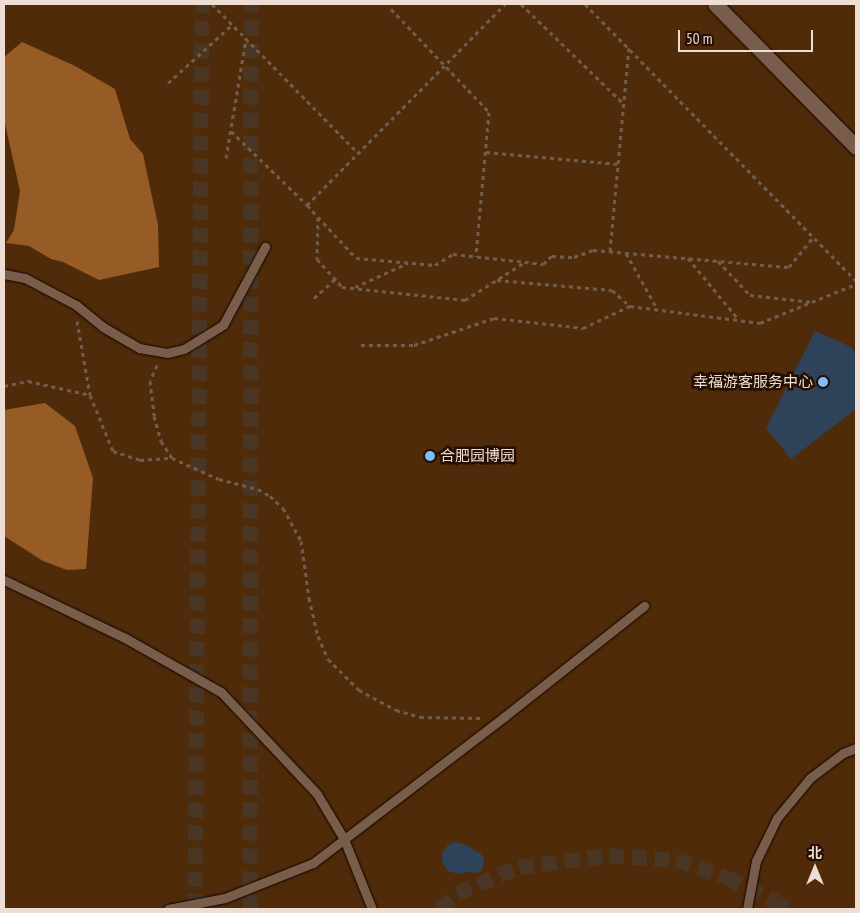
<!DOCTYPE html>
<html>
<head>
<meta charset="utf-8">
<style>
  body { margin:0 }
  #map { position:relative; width:860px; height:913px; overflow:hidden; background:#2d1805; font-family:"PT Sans Narrow","Noto Sans SC",sans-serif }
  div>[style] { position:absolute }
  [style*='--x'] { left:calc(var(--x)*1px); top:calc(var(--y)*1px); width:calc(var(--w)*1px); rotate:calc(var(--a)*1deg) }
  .green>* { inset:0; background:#4f2b09 }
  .water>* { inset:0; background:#975b25 }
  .building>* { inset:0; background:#2e4359 }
  .primary-tunnel>* { height:15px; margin-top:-7.5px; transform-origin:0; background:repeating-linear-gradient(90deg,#4a3624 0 15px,transparent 0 23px) }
  .path>* { height:3px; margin-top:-1.5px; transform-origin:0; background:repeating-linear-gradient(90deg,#715d4d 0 4px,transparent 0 8px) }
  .roads { filter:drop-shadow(0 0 1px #140300) drop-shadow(0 0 1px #140300) }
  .lane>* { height:9px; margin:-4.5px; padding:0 4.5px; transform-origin:4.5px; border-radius:4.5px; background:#785e4a }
  .street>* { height:15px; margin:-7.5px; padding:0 7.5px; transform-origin:7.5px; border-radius:7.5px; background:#785e4a }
  .dots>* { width:14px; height:14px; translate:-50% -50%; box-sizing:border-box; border:2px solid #230e00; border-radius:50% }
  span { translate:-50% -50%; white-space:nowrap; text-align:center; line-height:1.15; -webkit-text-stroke:5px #230e00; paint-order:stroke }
  .poi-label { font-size:15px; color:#edddd2 }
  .right { translate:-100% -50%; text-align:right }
  .left { translate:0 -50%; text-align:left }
  .frame { position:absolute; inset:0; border:5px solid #edddd2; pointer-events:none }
  .north { position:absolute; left:790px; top:843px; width:50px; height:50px; -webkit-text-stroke:4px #230e00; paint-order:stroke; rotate:0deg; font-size:14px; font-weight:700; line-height:20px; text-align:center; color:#edddd2 }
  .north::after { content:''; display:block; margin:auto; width:18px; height:22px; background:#edddd2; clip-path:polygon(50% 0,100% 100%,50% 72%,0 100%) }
  .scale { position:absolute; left:678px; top:30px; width:135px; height:22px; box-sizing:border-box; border:2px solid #edddd2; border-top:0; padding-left:6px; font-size:15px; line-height:18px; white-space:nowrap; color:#edddd2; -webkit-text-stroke:4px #230e00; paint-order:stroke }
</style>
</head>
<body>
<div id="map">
  <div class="green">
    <div style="clip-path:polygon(4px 4px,856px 4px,856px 909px,4px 909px)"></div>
  </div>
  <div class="water">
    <div style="clip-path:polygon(22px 42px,75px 66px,115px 89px,130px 139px,143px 154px,158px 225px,159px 267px,99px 280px,63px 262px,51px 259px,29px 246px,6px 243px,14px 230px,20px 191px,4px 119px,4px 57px)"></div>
    <div style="clip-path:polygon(45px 403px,75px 426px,93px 478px,86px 569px,67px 570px,43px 561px,4px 536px,4px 410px)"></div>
  </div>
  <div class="building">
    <div style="clip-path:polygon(815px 331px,851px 347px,856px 355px,856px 409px,791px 459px,766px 428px)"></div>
    <div style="clip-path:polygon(454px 842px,464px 844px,481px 854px,484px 859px,482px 870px,476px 873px,466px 872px,458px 874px,448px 871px,442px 862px,442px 854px,447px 846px)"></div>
  </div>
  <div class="primary-tunnel">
    <div style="--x:195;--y:909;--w:905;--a:-89.56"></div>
    <div style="--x:250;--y:909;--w:905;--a:-89.94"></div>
    <div style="--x:440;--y:909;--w:23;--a:-43"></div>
    <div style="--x:457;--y:893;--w:67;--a:-22.8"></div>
    <div style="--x:519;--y:867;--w:91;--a:-7.6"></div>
    <div style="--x:609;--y:855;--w:67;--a:4.3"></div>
    <div style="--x:676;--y:860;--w:54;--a:18.4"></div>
    <div style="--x:727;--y:877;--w:56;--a:26.6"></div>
    <div style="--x:777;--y:902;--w:12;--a:35"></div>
  </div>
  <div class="path">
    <div style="--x:212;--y:4;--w:209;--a:45.6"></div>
    <div style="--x:521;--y:4;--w:144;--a:44.2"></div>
    <div style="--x:585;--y:4;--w:388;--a:45.6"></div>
    <div style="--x:391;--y:9;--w:142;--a:46.4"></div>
    <div style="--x:489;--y:112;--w:145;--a:95.2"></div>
    <div style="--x:168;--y:83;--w:86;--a:-42.2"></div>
    <div style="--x:231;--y:131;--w:106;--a:44.2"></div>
    <div style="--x:307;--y:205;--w:72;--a:47.2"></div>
    <div style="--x:356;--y:258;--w:79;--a:5.1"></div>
    <div style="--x:435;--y:265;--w:21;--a:-31"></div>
    <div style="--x:453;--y:254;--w:91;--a:6.3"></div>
    <div style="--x:543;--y:264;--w:12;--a:-42"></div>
    <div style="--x:552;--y:256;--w:22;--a:3"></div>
    <div style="--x:574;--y:257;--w:20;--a:-20"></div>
    <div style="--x:593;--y:250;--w:197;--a:5"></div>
    <div style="--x:789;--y:267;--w:38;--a:-51"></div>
    <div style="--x:486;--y:152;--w:133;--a:5.2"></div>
    <div style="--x:226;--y:158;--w:122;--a:-80.5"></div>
    <div style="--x:307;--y:205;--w:282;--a:-45.4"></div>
    <div style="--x:318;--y:217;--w:42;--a:91.4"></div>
    <div style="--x:317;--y:259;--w:38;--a:48"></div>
    <div style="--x:342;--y:287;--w:124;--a:6"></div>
    <div style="--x:465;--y:300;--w:71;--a:-32.3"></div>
    <div style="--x:610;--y:251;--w:204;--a:-84.7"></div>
    <div style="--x:626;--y:253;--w:65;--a:60.7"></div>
    <div style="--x:688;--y:258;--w:80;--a:50.6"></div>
    <div style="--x:718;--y:261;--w:47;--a:46.7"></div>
    <div style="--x:750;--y:295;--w:62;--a:6.4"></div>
    <div style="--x:497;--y:280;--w:115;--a:5"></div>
    <div style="--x:612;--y:290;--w:24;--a:42"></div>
    <div style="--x:355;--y:287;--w:58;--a:-24.4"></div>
    <div style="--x:314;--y:298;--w:28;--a:-42"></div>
    <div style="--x:77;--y:321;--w:75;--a:80"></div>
    <div style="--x:90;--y:395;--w:61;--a:67.7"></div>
    <div style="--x:113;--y:451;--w:28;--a:18"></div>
    <div style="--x:140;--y:460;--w:32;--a:-4"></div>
    <div style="--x:361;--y:345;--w:53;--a:0"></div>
    <div style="--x:414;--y:345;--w:84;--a:-18.6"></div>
    <div style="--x:494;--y:318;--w:90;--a:6.4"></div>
    <div style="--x:583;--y:328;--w:52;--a:-25.1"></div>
    <div style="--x:630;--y:306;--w:131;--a:7.5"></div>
    <div style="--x:760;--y:323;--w:104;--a:-22.1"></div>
    <div style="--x:157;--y:365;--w:17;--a:114"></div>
    <div style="--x:150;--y:381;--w:35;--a:83"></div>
    <div style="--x:154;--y:416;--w:26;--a:74"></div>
    <div style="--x:161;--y:441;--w:20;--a:57"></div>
    <div style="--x:172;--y:458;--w:51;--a:24.1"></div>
    <div style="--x:219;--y:479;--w:40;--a:14.4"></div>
    <div style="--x:258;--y:489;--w:14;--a:30"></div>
    <div style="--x:270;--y:496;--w:18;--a:43"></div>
    <div style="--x:283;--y:508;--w:38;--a:61"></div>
    <div style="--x:301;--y:541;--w:58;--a:82"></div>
    <div style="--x:309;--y:598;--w:39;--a:77"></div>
    <div style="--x:318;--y:636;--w:25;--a:67"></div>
    <div style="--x:328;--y:659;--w:44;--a:45"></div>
    <div style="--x:359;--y:690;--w:42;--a:28.4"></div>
    <div style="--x:396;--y:710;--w:25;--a:16"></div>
    <div style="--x:420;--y:717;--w:61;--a:0.9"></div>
    <div style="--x:4;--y:386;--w:25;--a:-12"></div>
    <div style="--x:28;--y:381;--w:64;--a:12.7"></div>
  </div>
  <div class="roads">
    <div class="lane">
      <div style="--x:4;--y:274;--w:21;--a:11"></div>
      <div style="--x:25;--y:278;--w:58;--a:27.9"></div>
      <div style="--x:76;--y:305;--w:35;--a:39"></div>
      <div style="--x:103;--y:327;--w:42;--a:30.3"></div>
      <div style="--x:139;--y:348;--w:28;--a:10"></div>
      <div style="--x:167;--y:353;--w:17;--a:-13"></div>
      <div style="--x:184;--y:349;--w:46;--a:-31.6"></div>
      <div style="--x:223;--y:325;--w:89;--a:-61.7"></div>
      <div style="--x:4;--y:580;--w:134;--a:25.6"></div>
      <div style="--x:125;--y:638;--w:110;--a:29.4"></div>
      <div style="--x:221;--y:692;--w:140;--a:46.7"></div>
      <div style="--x:317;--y:794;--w:52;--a:59"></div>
      <div style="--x:344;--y:839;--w:75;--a:68.2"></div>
      <div style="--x:168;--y:909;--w:58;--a:-10.9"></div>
      <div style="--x:225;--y:898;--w:95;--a:-21.7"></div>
      <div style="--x:313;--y:863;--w:240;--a:-37.4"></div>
      <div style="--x:504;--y:717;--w:179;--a:-38.4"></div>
      <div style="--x:747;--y:909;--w:49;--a:-79.4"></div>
      <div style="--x:756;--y:861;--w:48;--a:-64"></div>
      <div style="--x:777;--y:818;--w:52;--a:-50.5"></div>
      <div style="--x:810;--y:778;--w:41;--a:-37.1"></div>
      <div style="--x:843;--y:753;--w:14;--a:-21"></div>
    </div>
    <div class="street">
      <div style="--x:715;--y:4;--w:201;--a:45.4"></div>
    </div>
  </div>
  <div class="dots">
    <div style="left:823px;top:382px;background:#81bdfa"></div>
    <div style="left:430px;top:456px;background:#81bdfa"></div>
  </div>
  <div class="poi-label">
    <span class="right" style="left:813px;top:382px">幸福游客服务中心</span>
    <span class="left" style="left:440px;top:456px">合肥园博园</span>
  </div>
  <div class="frame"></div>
  <div class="north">北</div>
  <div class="scale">50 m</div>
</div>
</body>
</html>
